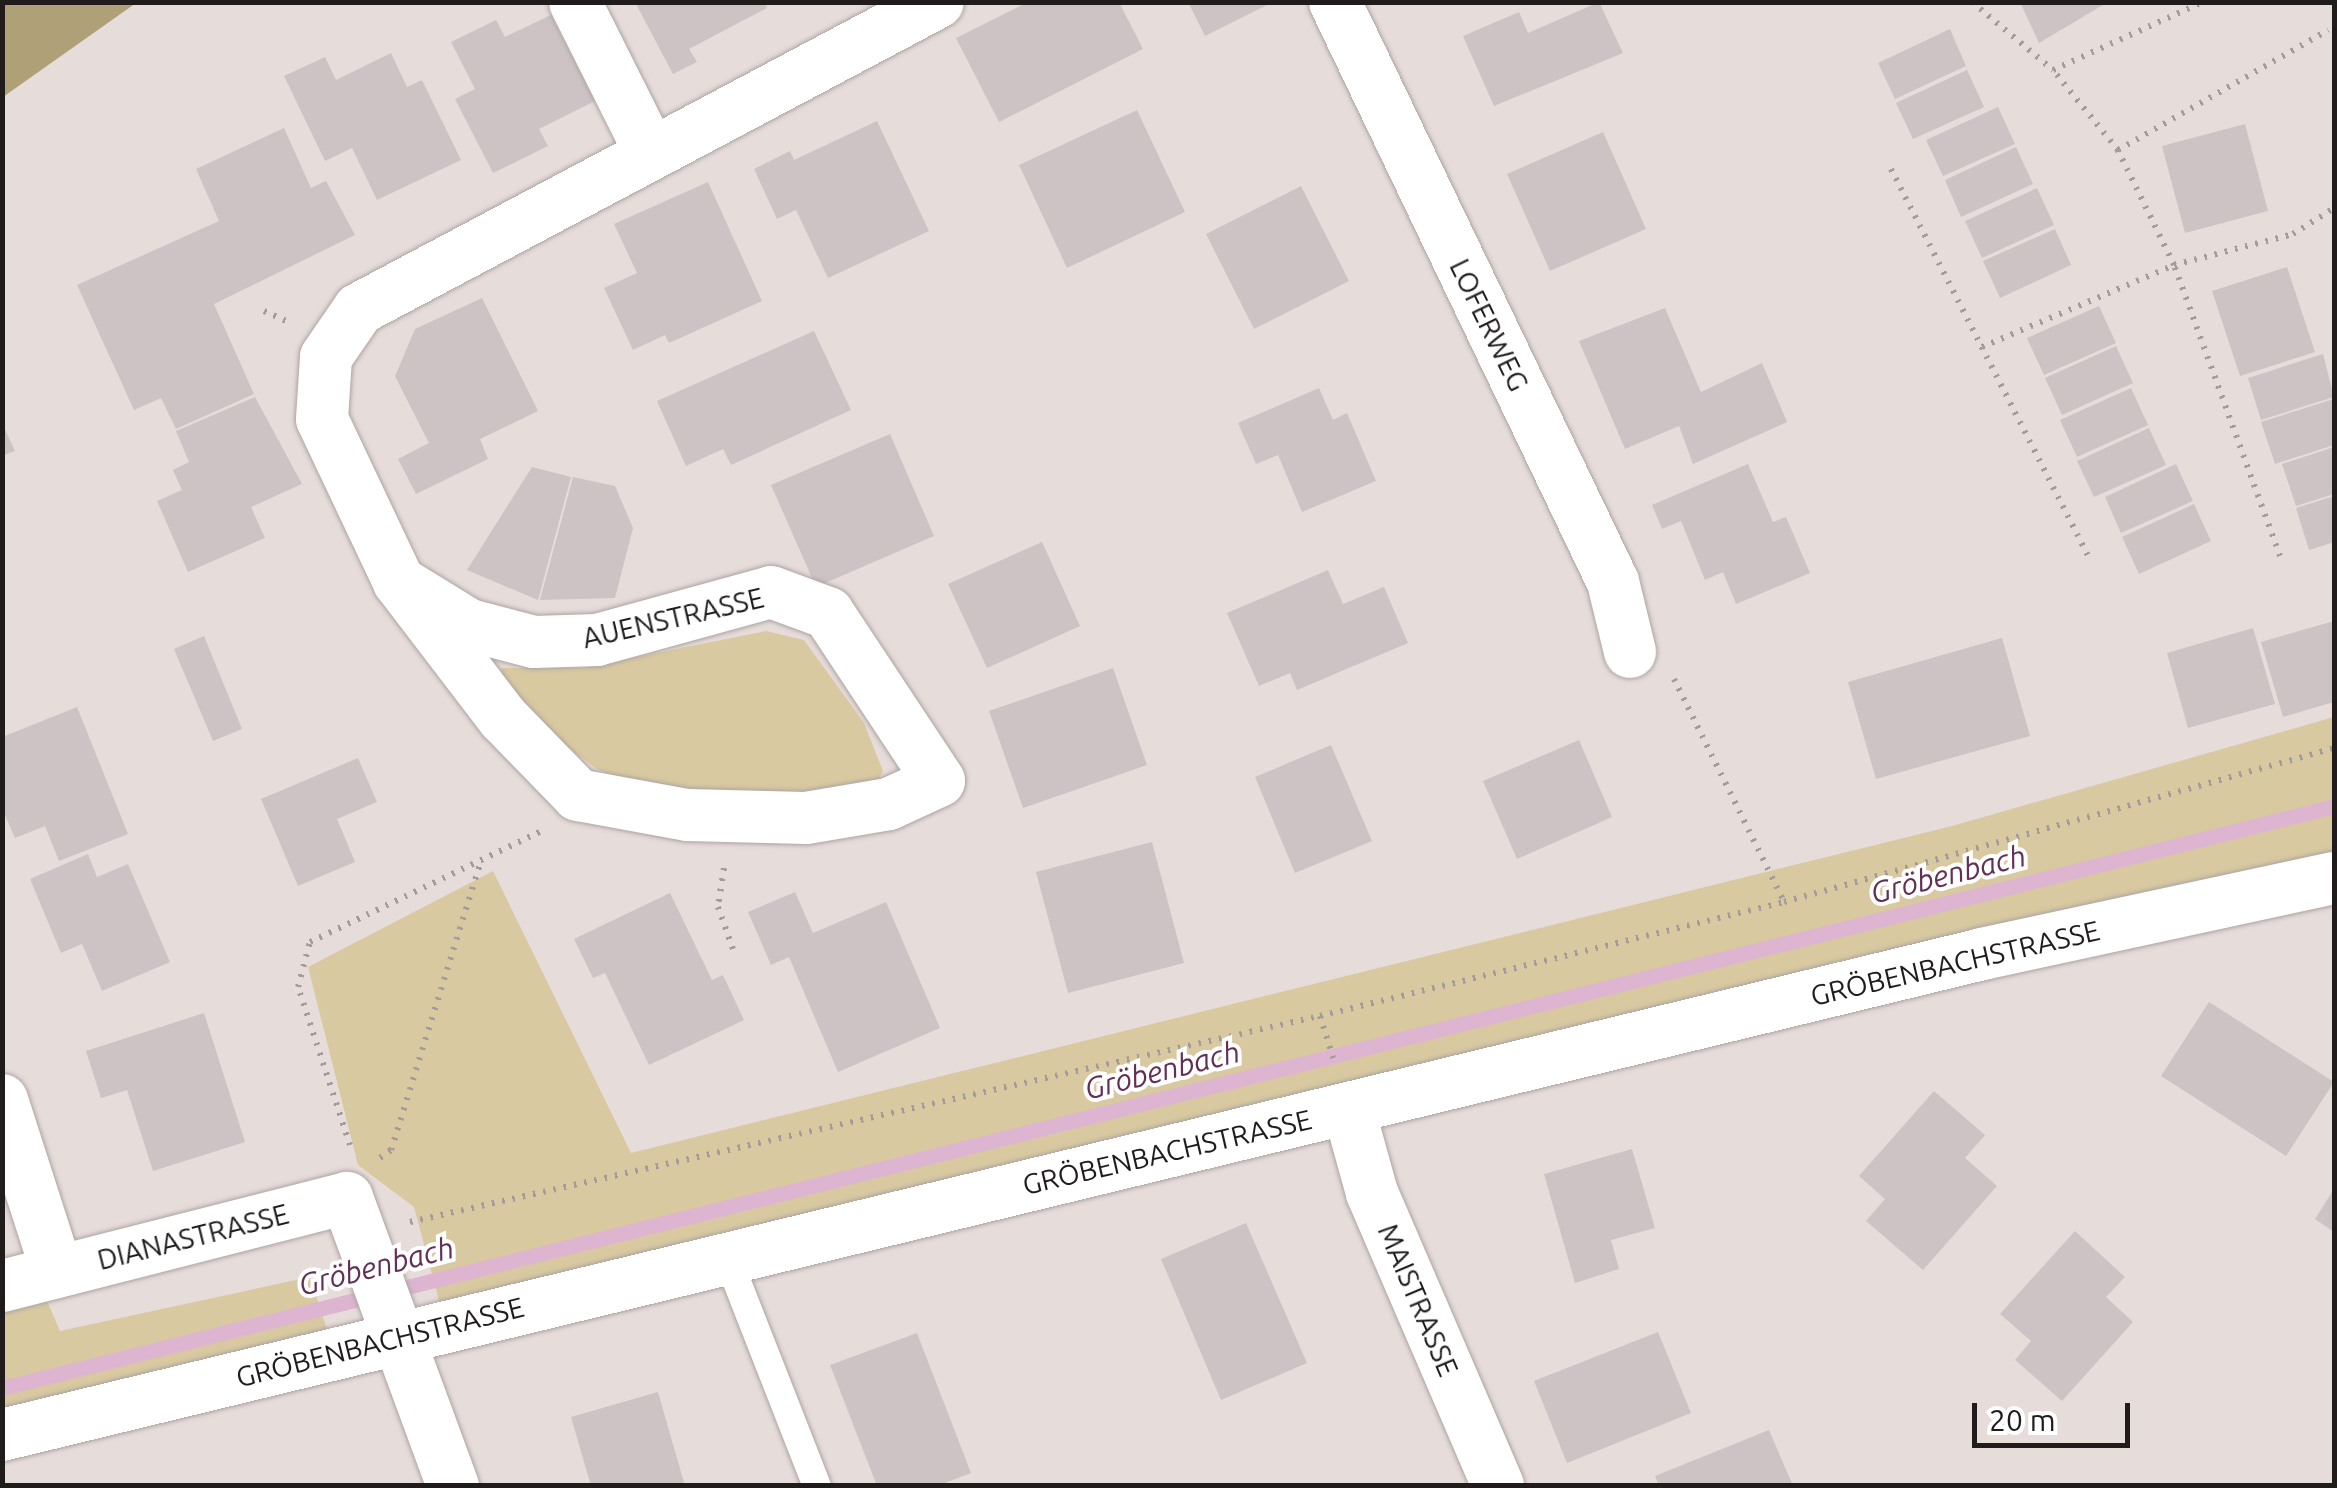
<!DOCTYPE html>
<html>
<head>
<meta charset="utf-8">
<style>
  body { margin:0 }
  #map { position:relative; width:2337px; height:1488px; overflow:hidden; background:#e6dcda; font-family:Ubuntu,sans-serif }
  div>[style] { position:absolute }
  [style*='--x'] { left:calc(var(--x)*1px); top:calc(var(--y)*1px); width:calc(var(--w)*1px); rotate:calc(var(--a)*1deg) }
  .green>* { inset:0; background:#d9c9a1 }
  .forest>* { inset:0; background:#b0a077 }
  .stream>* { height:15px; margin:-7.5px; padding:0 7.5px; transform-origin:7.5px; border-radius:7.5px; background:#ddb5d1 }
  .building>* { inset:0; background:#cdc3c5 }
  .path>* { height:6px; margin-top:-3px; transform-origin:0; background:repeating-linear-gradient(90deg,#a49c9a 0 2.5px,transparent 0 10.5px) }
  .roads { filter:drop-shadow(0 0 2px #ada4a1) drop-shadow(0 0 2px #ada4a1) }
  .service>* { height:28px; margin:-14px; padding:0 14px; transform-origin:14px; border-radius:14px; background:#fff }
  .minor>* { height:52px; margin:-26px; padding:0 26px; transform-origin:26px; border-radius:26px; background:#fff }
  span { translate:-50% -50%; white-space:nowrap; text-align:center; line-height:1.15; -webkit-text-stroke:8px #fff; paint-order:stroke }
  .street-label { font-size:28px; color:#201c1c }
  .water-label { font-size:30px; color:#623056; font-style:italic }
  .frame { position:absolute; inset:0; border:5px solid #201c1c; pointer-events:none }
  .scale { position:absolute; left:1972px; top:1403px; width:158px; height:45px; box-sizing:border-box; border:5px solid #201c1c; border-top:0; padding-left:12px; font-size:30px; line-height:35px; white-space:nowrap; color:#201c1c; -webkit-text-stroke:8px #fff; paint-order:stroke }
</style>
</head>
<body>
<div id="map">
  <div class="green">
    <div style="clip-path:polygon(766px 631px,804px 640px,864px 723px,883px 771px,868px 800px,660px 794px,597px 769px,504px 701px,501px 668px,582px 668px)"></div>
    <div style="clip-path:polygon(2334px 717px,2334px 861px,440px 1304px,414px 1207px,358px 1165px,308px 967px,493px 871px,631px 1153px,1952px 826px)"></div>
    <div style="clip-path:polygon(310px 1277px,329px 1336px,3px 1416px,3px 1305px,44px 1294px,60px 1331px)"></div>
  </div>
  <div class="forest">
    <div style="clip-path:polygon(3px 2px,136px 2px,136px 3px,3px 97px)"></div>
  </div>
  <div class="stream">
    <div style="--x:2;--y:1388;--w:2404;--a:-14.01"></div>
  </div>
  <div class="building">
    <div style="clip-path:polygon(635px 2px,765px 2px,767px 8px,689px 49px,697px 62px,673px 74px)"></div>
    <div style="clip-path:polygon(1028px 2px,1119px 2px,1143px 49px,999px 122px,956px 38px)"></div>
    <div style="clip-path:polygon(1188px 2px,1265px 2px,1267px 5px,1205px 36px)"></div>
    <div style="clip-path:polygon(1599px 2px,1623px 53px,1494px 106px,1463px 36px,1519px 12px,1528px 33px)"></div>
    <div style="clip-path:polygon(2020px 2px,2108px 2px,2039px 43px)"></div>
    <div style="clip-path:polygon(551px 15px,595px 101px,539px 129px,548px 146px,493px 173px,455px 99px,475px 89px,451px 42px,496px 20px,505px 37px)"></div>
    <div style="clip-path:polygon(1950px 29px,1966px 66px,1895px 99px,1878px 63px)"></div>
    <div style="clip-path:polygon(391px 53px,407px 87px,422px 80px,461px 160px,377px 200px,352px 148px,325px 161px,284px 76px,325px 57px,336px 80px)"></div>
    <div style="clip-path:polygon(1967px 70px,1984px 107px,1913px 139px,1896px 103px)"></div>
    <div style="clip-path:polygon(1998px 107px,2015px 144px,1943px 176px,1926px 140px)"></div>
    <div style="clip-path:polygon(1137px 110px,1185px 212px,1067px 268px,1019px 165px)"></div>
    <div style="clip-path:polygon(877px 121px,929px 231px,828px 278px,796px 210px,777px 219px,754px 169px,790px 151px,794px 160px)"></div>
    <div style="clip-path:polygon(2245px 124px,2268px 211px,2185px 233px,2162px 146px)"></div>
    <div style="clip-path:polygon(284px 128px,311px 188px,326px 181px,355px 235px,214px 304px,254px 394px,176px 429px,161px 398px,134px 410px,77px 285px,219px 221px,196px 169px)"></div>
    <div style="clip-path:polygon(1603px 132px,1646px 229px,1550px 271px,1507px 174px)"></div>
    <div style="clip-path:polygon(2016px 147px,2033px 184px,1961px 217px,1945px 180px)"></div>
    <div style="clip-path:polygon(708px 182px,762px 301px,669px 343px,665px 335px,633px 350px,604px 288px,637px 273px,614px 224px)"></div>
    <div style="clip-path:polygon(1301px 186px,1349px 281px,1254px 329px,1206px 234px)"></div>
    <div style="clip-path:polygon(2037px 188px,2054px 225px,1982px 258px,1965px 221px)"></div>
    <div style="clip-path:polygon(2055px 229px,2071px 265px,2000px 298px,1983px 261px)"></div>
    <div style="clip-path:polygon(2287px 267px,2315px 352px,2240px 376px,2212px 291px)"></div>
    <div style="clip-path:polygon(482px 298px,538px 411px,480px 439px,488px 459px,416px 494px,398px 459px,429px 443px,395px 376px,415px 329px)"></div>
    <div style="clip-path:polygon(2099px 306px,2116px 343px,2044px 375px,2027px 338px)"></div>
    <div style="clip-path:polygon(1665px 308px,1701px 392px,1762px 363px,1787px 422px,1693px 464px,1679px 426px,1625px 449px,1579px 341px)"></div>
    <div style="clip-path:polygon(814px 331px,851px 410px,731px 465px,723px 449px,686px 466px,657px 401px)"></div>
    <div style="clip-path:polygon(2116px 346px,2133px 383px,2062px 415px,2045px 378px)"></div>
    <div style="clip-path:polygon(2323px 354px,2334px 397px,2261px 420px,2248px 378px)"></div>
    <div style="clip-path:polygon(1319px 388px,1333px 420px,1347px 413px,1376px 481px,1302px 512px,1278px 455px,1256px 464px,1238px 423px)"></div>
    <div style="clip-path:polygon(2131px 388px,2148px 425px,2077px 457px,2060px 420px)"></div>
    <div style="clip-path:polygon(255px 397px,302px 484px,251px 507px,265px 538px,188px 572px,157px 501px,182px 490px,173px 470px,189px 462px,176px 431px)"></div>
    <div style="clip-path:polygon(2334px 399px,2334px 445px,2275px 464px,2261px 422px)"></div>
    <div style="clip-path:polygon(2px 423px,15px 451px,2px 456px)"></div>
    <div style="clip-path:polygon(2149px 428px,2166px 465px,2094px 497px,2077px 461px)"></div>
    <div style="clip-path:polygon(890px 434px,934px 536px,816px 587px,771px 485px)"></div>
    <div style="clip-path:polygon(2334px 447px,2334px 494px,2296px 506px,2282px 464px)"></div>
    <div style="clip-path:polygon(1748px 464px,1773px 522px,1786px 517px,1810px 573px,1736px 604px,1723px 572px,1705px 580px,1681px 521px,1662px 529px,1652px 505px)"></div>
    <div style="clip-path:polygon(2176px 464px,2193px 501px,2121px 533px,2105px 497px)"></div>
    <div style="clip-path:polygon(532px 467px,571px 477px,538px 600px,467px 570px)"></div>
    <div style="clip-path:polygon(573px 477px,615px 486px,633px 528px,615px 598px,540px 600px)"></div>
    <div style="clip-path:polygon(2334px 496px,2334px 542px,2309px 550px,2296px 508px)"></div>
    <div style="clip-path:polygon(2194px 504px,2211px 541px,2139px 574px,2122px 537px)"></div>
    <div style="clip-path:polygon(1042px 542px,1080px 626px,987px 668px,948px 584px)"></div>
    <div style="clip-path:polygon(1328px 570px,1343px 604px,1384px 587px,1408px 643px,1297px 690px,1290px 673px,1259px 686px,1227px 613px)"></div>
    <div style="clip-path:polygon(2334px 621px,2334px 702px,2283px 717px,2261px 642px)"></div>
    <div style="clip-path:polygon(2253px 628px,2275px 704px,2188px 728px,2167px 653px)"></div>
    <div style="clip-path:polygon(204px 636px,242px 729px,213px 741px,174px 649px)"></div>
    <div style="clip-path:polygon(2002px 638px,2030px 736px,1876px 779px,1848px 682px)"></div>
    <div style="clip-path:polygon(1113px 668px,1147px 765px,1023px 808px,989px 711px)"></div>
    <div style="clip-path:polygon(77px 707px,128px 834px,59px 861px,45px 826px,15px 838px,2px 808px,2px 737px)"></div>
    <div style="clip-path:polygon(1579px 740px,1612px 817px,1517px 859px,1483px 781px)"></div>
    <div style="clip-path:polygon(1331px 745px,1372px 841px,1295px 873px,1255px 777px)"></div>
    <div style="clip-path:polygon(358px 758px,377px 802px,337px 819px,355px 862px,298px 886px,261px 799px)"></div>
    <div style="clip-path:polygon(1152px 842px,1184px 963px,1068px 993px,1036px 872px)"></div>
    <div style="clip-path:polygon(88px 854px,97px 877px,128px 864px,170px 962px,102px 991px,82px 944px,61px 953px,30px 879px)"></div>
    <div style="clip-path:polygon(795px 892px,813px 933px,886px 902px,940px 1028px,838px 1072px,789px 957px,771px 965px,748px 912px)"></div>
    <div style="clip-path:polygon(670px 893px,712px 980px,723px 975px,744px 1020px,649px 1065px,605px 973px,593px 978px,574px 939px)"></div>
    <div style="clip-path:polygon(2209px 1002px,2334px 1082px,2286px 1156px,2161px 1076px)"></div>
    <div style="clip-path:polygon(204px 1013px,245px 1142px,153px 1171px,127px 1090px,101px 1098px,86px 1051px)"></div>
    <div style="clip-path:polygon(1934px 1091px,1985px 1135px,1965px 1158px,1997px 1186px,1923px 1270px,1866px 1221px,1885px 1199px,1859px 1176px)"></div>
    <div style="clip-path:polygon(1632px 1149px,1655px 1228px,1611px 1240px,1619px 1269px,1575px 1283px,1544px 1174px)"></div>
    <div style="clip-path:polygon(2334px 1189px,2334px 1232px,2315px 1219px)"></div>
    <div style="clip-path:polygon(1246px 1223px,1307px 1363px,1221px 1400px,1161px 1259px)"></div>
    <div style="clip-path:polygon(2075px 1231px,2125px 1277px,2106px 1297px,2133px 1322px,2062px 1401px,2015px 1360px,2031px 1341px,2000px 1314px)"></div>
    <div style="clip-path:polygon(1658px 1332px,1691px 1413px,1567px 1463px,1534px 1381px)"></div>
    <div style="clip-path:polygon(917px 1333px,971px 1473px,937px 1486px,877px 1486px,830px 1365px)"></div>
    <div style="clip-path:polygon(658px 1392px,685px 1486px,591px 1486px,571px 1417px)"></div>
    <div style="clip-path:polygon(1769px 1430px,1793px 1486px,1659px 1486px,1655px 1476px)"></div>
  </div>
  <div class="path">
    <div style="--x:1799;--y:2;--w:1;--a:90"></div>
    <div style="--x:1972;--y:2;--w:106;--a:40"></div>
    <div style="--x:2118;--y:150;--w:103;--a:-129.1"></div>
    <div style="--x:2053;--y:70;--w:165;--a:-24.4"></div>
    <div style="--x:1891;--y:169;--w:439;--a:63"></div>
    <div style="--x:264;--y:311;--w:24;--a:24"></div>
    <div style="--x:1982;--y:347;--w:209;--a:-23.1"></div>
    <div style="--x:2174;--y:265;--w:123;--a:-14.6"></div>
    <div style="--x:2293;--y:234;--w:49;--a:-32.4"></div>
    <div style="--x:2280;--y:556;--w:310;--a:-110"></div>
    <div style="--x:2174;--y:265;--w:128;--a:-116"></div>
    <div style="--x:2118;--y:150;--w:242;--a:-29.7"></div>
    <div style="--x:1674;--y:679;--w:249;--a:63.7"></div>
    <div style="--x:724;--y:868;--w:39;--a:99"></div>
    <div style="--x:718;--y:907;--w:45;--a:70.3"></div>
    <div style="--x:1320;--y:1016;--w:44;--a:72.8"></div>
    <div style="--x:350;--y:1145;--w:166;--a:-108.2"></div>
    <div style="--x:298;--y:987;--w:47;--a:-75.1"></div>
    <div style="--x:310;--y:942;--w:255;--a:-25.6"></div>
    <div style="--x:380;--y:1158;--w:14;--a:-36"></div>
    <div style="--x:391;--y:1150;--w:300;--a:-72.7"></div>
    <div style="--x:410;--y:1222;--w:933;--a:-12.76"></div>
    <div style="--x:1320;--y:1016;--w:478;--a:-13.8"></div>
    <div style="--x:1784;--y:902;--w:571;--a:-15.64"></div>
  </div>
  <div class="roads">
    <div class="service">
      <div style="--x:726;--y:1254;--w:249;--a:68.6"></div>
    </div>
    <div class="minor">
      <div style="--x:575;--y:2;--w:168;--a:63.4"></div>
      <div style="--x:1335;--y:2;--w:643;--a:64.39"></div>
      <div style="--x:1613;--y:582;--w:72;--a:76.3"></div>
      <div style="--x:399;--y:582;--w:82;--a:31.6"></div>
      <div style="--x:469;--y:625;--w:67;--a:14.7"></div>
      <div style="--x:534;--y:642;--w:63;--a:-1.8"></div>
      <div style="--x:597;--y:640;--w:180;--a:-15.4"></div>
      <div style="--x:771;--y:592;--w:61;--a:20.2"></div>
      <div style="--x:828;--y:613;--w:201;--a:56.5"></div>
      <div style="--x:939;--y:781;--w:55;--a:155.3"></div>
      <div style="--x:889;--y:804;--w:84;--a:170.4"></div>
      <div style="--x:806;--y:818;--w:119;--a:-178.6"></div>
      <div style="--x:687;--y:815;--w:111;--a:-169.6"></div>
      <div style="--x:578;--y:795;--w:107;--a:-134.2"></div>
      <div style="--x:503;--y:718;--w:171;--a:-127.4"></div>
      <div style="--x:399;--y:582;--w:180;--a:-115.3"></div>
      <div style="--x:322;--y:419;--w:62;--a:-86.3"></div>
      <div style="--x:326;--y:357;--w:58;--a:-55.5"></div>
      <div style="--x:359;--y:309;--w:655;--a:-27.93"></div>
      <div style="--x:2;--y:1100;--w:180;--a:72.2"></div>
      <div style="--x:1349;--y:1110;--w:86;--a:74.5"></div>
      <div style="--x:1372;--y:1193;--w:319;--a:66.7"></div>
      <div style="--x:2;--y:1286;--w:356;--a:-14.3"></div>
      <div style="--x:347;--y:1198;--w:307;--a:69.8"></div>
      <div style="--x:2;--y:1435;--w:2038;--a:-13.65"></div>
      <div style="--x:1982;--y:954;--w:360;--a:-12.2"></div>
    </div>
  </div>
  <div class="street-label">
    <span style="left:1489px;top:325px;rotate:64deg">LOFERWEG</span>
    <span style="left:673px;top:618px;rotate:-13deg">AUENSTRASSE</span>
    <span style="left:1955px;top:963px;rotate:-13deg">GRÖBENBACHSTRASSE</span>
    <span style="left:1167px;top:1152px;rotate:-13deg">GRÖBENBACHSTRASSE</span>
    <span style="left:193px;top:1237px;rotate:-14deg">DIANASTRASSE</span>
    <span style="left:1418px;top:1300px;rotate:67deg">MAISTRASSE</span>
    <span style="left:380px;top:1342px;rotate:-14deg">GRÖBENBACHSTRASSE</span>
  </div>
  <div class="water-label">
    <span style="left:1948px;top:874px;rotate:-14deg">Gröbenbach</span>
    <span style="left:1162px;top:1070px;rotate:-14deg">Gröbenbach</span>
    <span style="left:376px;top:1266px;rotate:-14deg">Gröbenbach</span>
  </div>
  <div class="frame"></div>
  <div class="scale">20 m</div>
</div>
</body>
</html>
